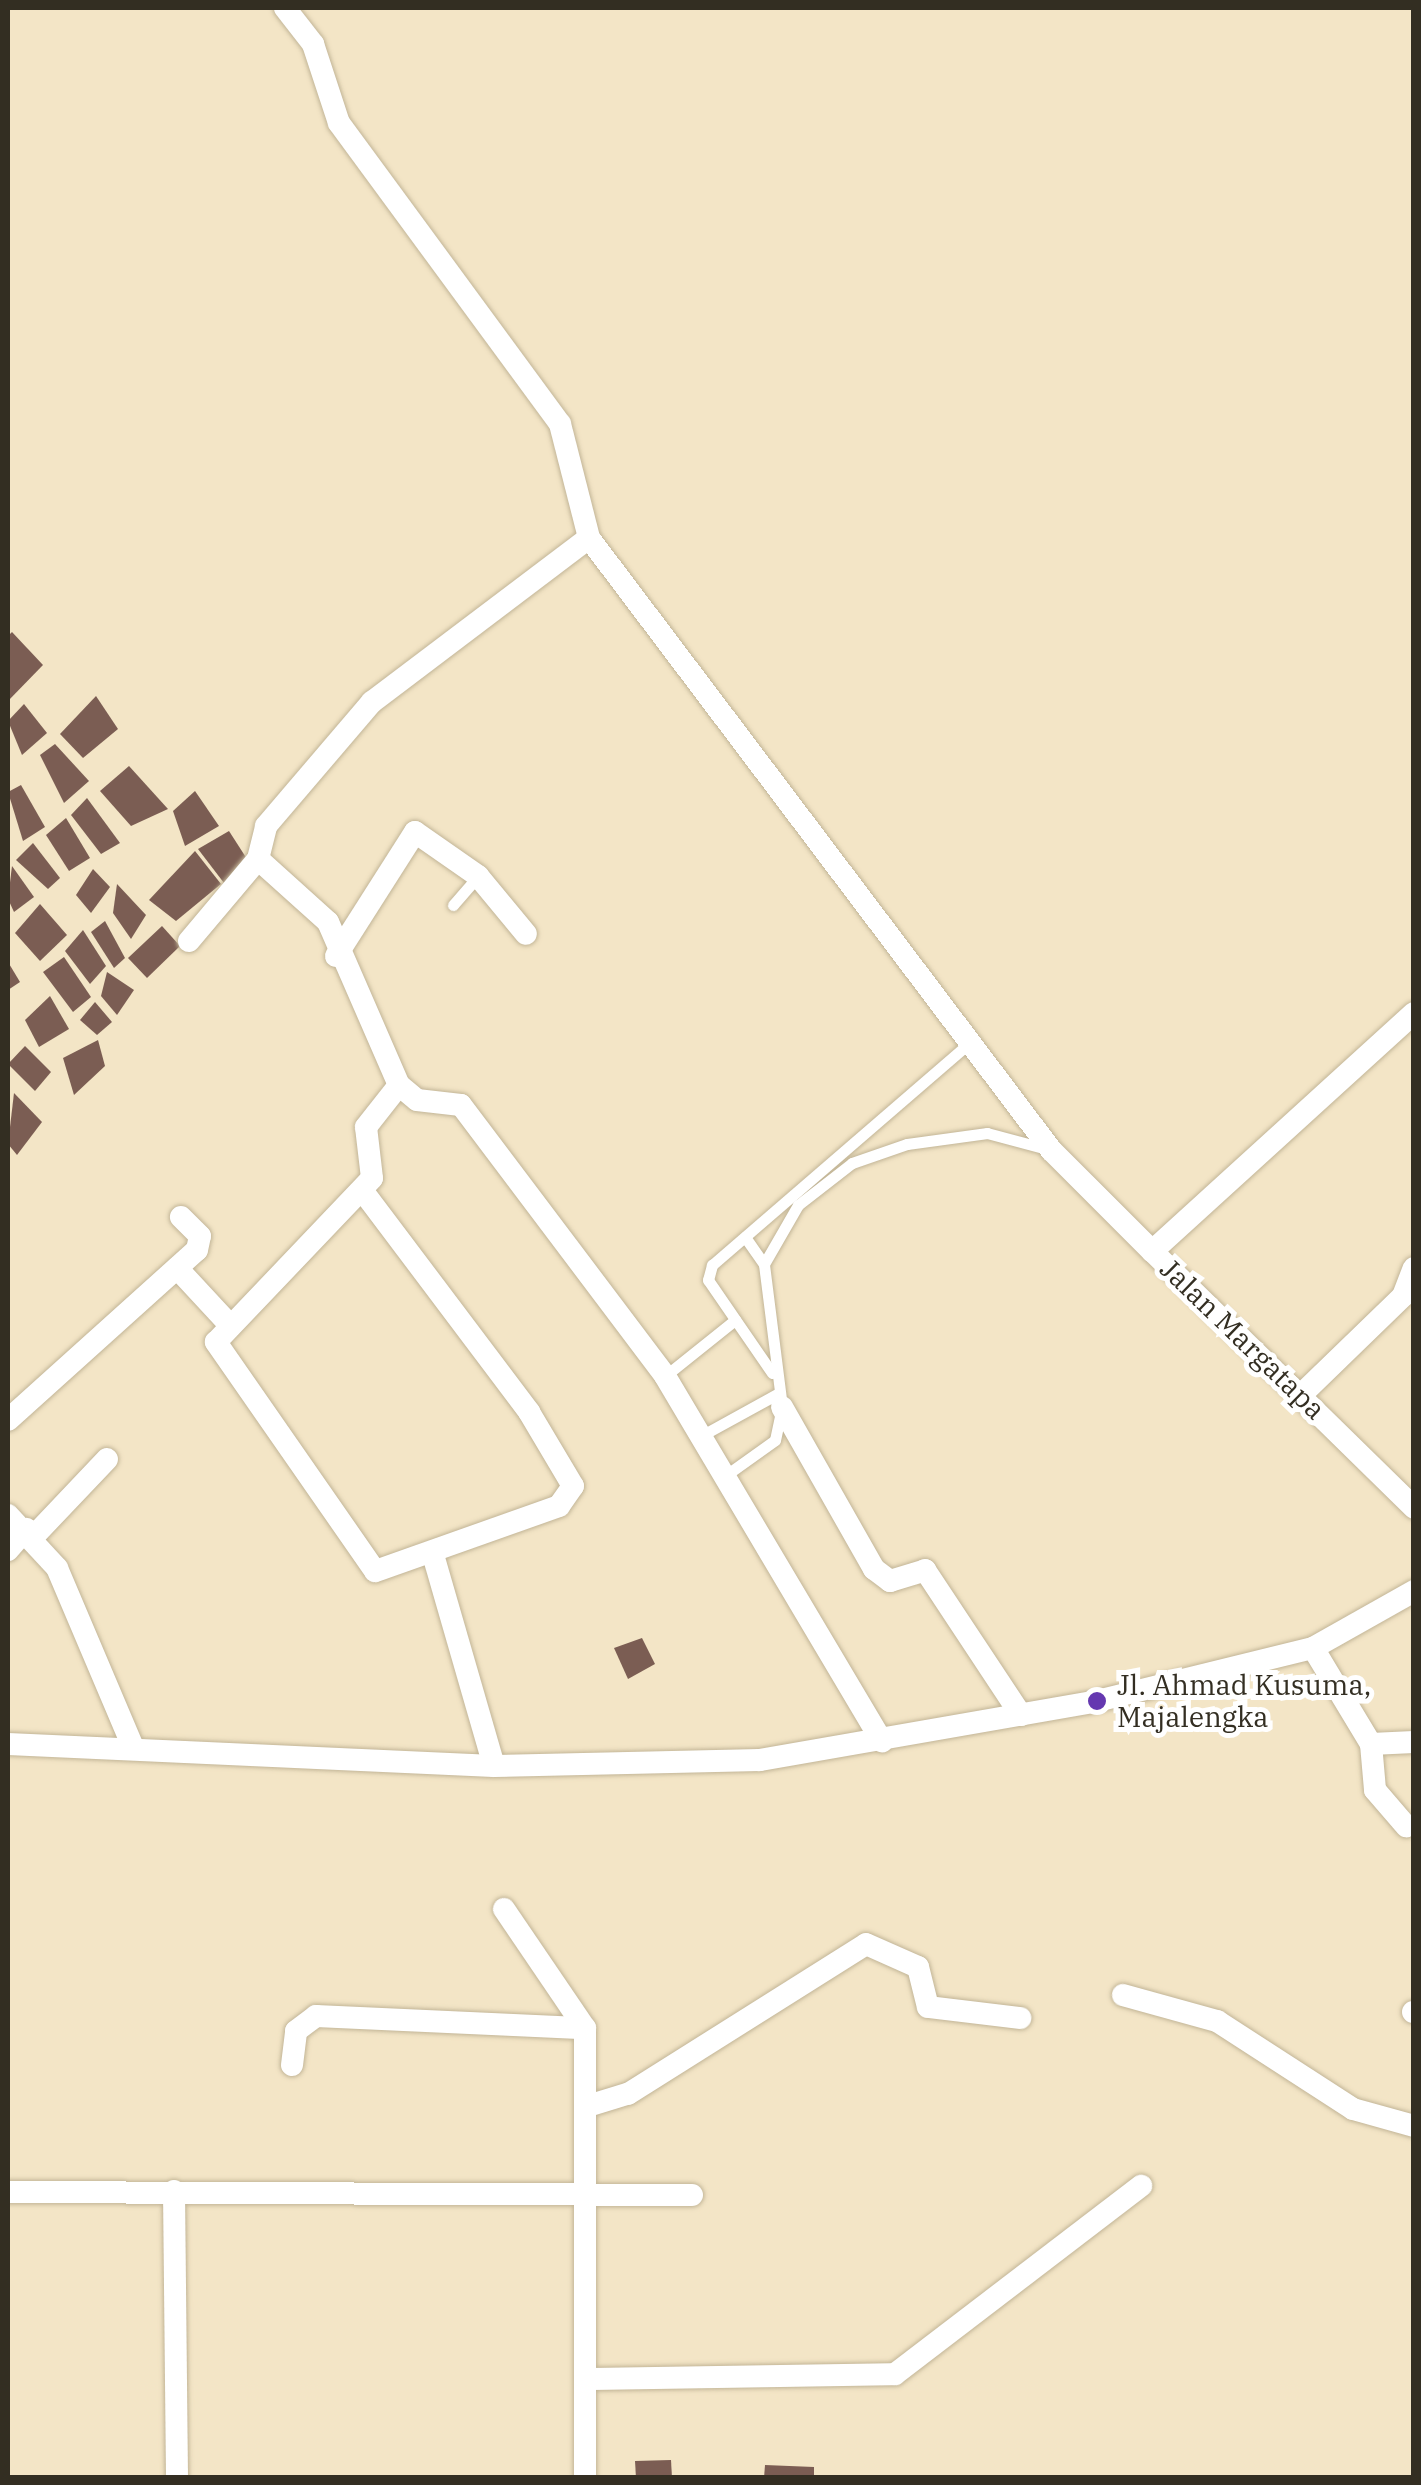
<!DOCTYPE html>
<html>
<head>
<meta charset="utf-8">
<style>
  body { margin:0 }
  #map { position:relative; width:1421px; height:2485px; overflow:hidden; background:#f3e5c6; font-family:"IBM Plex Serif",serif }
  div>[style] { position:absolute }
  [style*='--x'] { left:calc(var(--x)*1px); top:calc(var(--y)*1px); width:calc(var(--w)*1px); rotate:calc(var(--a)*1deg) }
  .building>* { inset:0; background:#7b5d53 }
  .roads { filter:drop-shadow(0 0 2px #c2b597) drop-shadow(0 0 2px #c2b597) }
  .lane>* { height:11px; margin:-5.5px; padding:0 5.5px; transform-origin:5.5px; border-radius:5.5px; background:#fff }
  .street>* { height:22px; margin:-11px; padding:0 11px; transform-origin:11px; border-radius:11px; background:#fff }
  .dots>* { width:28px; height:28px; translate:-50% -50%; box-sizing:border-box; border:5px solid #fff; border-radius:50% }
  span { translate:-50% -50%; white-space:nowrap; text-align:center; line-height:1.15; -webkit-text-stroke:10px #fff; paint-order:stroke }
  .street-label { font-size:28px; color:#332e22 }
  .poi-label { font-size:28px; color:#332e22 }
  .left { translate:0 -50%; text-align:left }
  .frame { position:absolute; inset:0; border:10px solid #332e22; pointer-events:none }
</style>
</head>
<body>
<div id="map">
  <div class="building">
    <div style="clip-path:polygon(12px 632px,43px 665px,8px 701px,8px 636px)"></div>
    <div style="clip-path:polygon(96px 696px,118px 729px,83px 758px,60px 734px)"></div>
    <div style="clip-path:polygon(24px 704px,47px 733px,22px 755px,8px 721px)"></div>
    <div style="clip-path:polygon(55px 744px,89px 781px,64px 803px,40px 755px)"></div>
    <div style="clip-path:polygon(129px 766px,168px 809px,131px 826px,100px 791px)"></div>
    <div style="clip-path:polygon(21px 785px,45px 827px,23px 841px,8px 792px)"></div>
    <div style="clip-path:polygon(195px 791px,219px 826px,185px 846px,173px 811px)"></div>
    <div style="clip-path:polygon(87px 798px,120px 843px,101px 854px,71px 815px)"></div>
    <div style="clip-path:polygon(66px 818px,90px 858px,69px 871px,46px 835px)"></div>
    <div style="clip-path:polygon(229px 831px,247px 859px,224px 883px,198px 849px)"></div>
    <div style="clip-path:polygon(33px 843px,60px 878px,48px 889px,16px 860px)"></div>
    <div style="clip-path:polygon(195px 851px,221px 884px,176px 921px,149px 900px)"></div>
    <div style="clip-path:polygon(12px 866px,34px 897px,14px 912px,8px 899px)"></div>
    <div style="clip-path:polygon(93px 869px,110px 887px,91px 913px,76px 895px)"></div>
    <div style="clip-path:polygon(117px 884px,146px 915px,131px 939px,113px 913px)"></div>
    <div style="clip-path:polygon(40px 904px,67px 935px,40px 961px,15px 933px)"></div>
    <div style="clip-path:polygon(105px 921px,125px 958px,114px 968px,91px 932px)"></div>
    <div style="clip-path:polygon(162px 926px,180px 946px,147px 978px,128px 958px)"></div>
    <div style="clip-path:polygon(83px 930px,106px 966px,90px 984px,65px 951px)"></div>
    <div style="clip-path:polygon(64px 957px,91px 997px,73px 1012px,43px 972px)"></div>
    <div style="clip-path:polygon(8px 962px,20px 982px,8px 990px)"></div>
    <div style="clip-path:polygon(107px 972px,134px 990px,117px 1015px,101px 996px)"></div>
    <div style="clip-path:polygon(50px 996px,69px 1029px,39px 1047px,25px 1020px)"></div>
    <div style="clip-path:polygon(95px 1002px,112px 1022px,97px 1035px,80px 1020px)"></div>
    <div style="clip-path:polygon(98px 1040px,105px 1066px,74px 1095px,63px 1058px)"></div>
    <div style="clip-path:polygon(25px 1046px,51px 1072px,35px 1091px,8px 1064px)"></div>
    <div style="clip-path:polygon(14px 1093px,42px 1122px,17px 1155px,8px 1144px)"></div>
    <div style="clip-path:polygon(642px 1638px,655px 1664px,628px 1679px,614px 1648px)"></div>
    <div style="clip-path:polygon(671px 2460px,672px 2478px,636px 2478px,635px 2461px)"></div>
    <div style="clip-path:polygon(765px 2465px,814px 2467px,814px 2478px,764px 2478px)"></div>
  </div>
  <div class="roads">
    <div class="lane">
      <div style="--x:453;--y:905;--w:38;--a:-49"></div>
      <div style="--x:745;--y:1237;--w:33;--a:55"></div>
      <div style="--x:772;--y:1373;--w:113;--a:-124.5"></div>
      <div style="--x:708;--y:1280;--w:16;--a:-75"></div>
      <div style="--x:712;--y:1265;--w:341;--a:-40.8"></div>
      <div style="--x:665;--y:1376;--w:90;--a:-38.7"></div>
      <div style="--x:699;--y:1437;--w:91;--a:-28.8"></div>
      <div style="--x:722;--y:1478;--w:65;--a:-35.6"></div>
      <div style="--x:775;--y:1440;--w:34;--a:-78"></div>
      <div style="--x:782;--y:1407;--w:144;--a:-97.2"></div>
      <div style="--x:764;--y:1264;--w:68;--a:-60"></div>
      <div style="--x:798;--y:1205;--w:68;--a:-37.9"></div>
      <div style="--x:852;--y:1163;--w:58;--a:-19.1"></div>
      <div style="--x:907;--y:1144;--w:81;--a:-7.8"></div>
      <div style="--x:987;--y:1133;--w:62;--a:14.9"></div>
    </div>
    <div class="street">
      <div style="--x:285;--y:8;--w:46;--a:52.1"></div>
      <div style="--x:313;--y:44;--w:83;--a:71.8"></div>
      <div style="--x:339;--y:123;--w:373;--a:53.7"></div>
      <div style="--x:560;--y:424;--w:118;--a:75.7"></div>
      <div style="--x:589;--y:538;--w:767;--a:52.95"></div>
      <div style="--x:1051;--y:1150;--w:143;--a:45"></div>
      <div style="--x:258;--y:859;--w:94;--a:42"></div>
      <div style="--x:328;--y:922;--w:178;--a:66.5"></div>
      <div style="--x:399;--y:1085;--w:23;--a:40"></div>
      <div style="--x:417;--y:1100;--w:44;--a:6.5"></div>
      <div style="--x:461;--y:1105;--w:339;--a:53"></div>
      <div style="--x:665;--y:1376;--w:425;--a:59.3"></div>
      <div style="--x:189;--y:941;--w:107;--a:-49.9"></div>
      <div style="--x:258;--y:859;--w:34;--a:-76"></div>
      <div style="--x:266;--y:826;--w:163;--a:-49.5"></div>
      <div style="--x:372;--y:702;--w:272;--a:-37.1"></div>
      <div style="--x:336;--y:956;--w:147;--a:-57.5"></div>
      <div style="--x:415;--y:832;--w:77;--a:34.9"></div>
      <div style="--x:478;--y:876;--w:75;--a:50.4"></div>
      <div style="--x:1414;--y:1013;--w:354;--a:137.7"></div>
      <div style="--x:1152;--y:1251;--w:367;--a:44.4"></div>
      <div style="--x:362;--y:1190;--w:278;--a:53"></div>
      <div style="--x:529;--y:1412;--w:86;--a:59.3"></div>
      <div style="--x:573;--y:1486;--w:24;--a:125"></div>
      <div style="--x:559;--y:1506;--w:195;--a:160.5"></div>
      <div style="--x:375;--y:1571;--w:279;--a:-124.8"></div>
      <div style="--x:216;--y:1342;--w:226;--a:-46.4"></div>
      <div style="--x:372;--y:1178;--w:51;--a:-96.7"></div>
      <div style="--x:366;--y:1127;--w:53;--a:-51.8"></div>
      <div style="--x:177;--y:1268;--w:74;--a:47.2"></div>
      <div style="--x:1302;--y:1394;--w:141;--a:-44.1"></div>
      <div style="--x:1403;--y:1296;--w:30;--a:-69"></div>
      <div style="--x:782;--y:1407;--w:186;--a:60.4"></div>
      <div style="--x:874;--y:1569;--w:20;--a:37"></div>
      <div style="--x:890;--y:1581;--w:37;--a:-17"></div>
      <div style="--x:925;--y:1570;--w:174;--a:56.5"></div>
      <div style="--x:8;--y:1420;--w:254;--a:-42"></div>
      <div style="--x:197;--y:1250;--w:14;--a:-78"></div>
      <div style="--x:200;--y:1236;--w:27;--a:-135"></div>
      <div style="--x:8;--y:1515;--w:72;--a:47.2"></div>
      <div style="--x:57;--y:1568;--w:192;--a:67"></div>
      <div style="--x:34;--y:1536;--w:106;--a:-46.5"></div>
      <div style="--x:8;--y:1550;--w:28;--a:-49"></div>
      <div style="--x:434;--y:1558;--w:216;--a:73.9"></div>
      <div style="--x:1313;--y:1648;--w:112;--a:58.9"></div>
      <div style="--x:1371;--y:1744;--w:43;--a:-2.7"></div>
      <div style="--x:8;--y:1744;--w:486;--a:2.6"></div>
      <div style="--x:494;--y:1766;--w:266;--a:-1.3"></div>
      <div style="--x:760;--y:1760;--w:342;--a:-9.9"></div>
      <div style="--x:1097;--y:1701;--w:222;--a:-13.8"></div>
      <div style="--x:1313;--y:1648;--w:116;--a:-29.4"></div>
      <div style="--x:1371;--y:1744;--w:46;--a:85"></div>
      <div style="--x:1375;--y:1790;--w:48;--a:49.3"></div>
      <div style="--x:504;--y:1909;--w:144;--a:55.8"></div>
      <div style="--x:1123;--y:1995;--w:98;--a:15.5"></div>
      <div style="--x:1217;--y:2021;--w:162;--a:32.9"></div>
      <div style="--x:1353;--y:2109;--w:63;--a:15.6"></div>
      <div style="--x:1413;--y:2012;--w:1;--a:0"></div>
      <div style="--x:292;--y:2065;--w:34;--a:-83"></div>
      <div style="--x:296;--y:2031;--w:25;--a:-37"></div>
      <div style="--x:316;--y:2016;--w:269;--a:2.6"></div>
      <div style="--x:585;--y:2028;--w:450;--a:90"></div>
      <div style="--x:591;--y:2105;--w:39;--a:-17"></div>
      <div style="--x:628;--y:2094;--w:281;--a:-32.2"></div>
      <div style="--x:866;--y:1944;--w:57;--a:23.9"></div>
      <div style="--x:918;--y:1967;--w:41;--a:76"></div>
      <div style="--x:928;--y:2007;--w:93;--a:6.8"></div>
      <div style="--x:174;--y:2191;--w:287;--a:89.4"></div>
      <div style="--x:8;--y:2192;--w:684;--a:0.25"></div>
      <div style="--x:587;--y:2379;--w:308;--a:-0.9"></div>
      <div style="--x:895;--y:2374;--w:310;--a:-37.4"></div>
    </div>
  </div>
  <div class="dots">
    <div style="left:1097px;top:1701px;background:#6538b0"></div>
  </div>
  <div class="street-label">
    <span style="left:1243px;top:1339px;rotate:44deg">Jalan Margatapa</span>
  </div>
  <div class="poi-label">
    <span class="left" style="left:1117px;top:1701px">Jl. Ahmad Kusuma,<br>Majalengka</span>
  </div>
  <div class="frame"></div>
</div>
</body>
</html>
